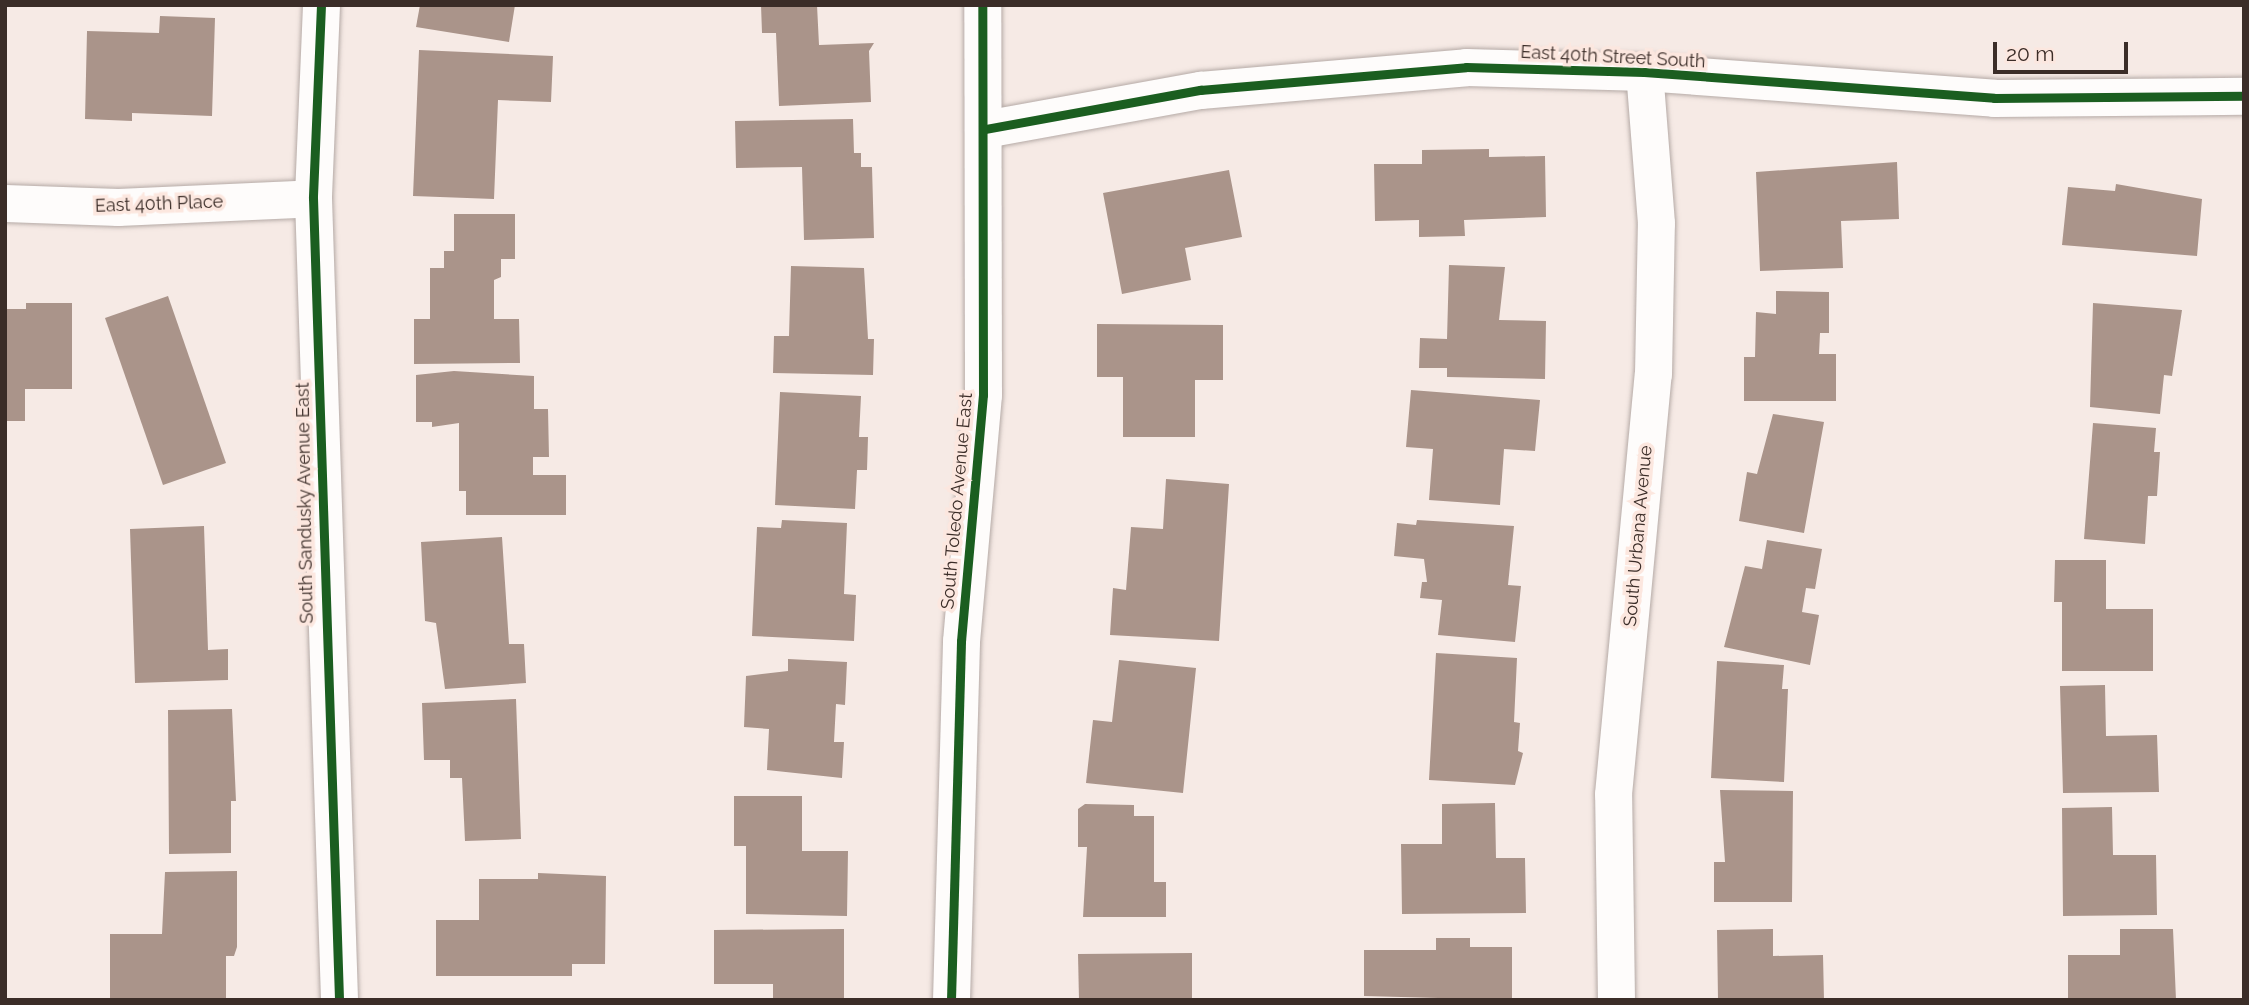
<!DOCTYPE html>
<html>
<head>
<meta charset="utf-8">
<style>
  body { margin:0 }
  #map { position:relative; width:2249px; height:1005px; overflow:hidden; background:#f6eae5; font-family:Raleway,sans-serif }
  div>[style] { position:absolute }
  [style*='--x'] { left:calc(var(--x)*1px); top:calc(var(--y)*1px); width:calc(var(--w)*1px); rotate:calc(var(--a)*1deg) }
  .building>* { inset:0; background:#aa948a }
  .roads { filter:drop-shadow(0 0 2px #b5aaa6) drop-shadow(0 0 2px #b5aaa6) }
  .minor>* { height:37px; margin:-18.5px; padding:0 18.5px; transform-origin:18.5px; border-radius:18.5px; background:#fefcfb }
  .cycleway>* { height:9px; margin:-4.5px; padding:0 4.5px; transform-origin:4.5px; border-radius:4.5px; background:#1b5e20 }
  span { translate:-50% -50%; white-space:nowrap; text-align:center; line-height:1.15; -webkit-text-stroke:7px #fce7df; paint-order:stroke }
  .street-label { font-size:18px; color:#3b2d28 }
  .frame { position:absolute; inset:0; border:7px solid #3b2d28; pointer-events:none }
  .scale { position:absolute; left:1993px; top:42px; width:135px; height:32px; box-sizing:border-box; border:4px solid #3b2d28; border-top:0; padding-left:9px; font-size:21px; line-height:24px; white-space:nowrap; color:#3b2d28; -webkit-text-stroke:5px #fce7df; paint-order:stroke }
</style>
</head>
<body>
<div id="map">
  <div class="building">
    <div style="clip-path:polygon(420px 5px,515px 5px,509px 42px,416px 27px)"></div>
    <div style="clip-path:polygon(761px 5px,817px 5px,819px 45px,874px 43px,869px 51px,871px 102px,779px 106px,776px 33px,762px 33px)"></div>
    <div style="clip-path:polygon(160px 16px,215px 18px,212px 116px,132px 113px,132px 121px,85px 119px,87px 31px,159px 33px)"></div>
    <div style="clip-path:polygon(419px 50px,553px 56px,551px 102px,498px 100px,494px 199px,413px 196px)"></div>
    <div style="clip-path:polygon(853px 119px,854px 153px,861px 153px,861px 167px,872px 167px,874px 238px,804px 240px,802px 167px,736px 168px,735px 121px)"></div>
    <div style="clip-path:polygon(1489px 149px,1489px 157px,1545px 156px,1546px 217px,1464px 220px,1465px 236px,1419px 237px,1419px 220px,1375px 221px,1374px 164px,1422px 164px,1422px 150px)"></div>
    <div style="clip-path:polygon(1897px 162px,1899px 219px,1841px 221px,1843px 268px,1760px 271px,1756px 172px)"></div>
    <div style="clip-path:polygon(1229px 170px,1242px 237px,1185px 248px,1191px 280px,1122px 294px,1103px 193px)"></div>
    <div style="clip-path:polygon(2116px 184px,2202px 199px,2197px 256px,2062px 245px,2068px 187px,2115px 191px)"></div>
    <div style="clip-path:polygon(454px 214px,515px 214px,515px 259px,501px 259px,501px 277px,494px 280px,494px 319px,519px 319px,520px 363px,414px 364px,414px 319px,430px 319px,430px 268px,444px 268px,444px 251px,454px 251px)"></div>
    <div style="clip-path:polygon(1449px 265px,1505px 267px,1499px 320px,1546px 321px,1545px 379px,1447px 377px,1447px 368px,1419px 368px,1420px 338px,1447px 339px)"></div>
    <div style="clip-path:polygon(791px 266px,864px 268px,868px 339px,874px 339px,873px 375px,773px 373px,774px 336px,789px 336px)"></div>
    <div style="clip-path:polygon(1776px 291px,1829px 292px,1829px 333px,1820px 333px,1819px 354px,1836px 354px,1836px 401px,1744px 401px,1744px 357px,1755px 357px,1756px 312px,1776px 314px)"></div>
    <div style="clip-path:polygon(168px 296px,226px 463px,163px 485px,105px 318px)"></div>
    <div style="clip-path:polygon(26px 303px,72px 303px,72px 389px,25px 389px,25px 421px,5px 421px,5px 309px,26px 309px)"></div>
    <div style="clip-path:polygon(2093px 303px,2182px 310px,2172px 376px,2164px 375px,2160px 414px,2090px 407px)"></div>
    <div style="clip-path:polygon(1097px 324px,1223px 325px,1223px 380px,1195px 380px,1195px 437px,1123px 437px,1123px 377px,1097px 377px)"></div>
    <div style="clip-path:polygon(454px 371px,534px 376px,534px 409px,548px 409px,549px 457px,533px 457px,533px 475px,566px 475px,566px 515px,466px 515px,466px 491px,459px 491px,459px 423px,432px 427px,432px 422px,416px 422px,416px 375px)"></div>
    <div style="clip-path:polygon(1411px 390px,1540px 400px,1535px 451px,1504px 449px,1500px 505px,1429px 500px,1433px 449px,1406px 447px)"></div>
    <div style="clip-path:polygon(780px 392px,861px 396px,859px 437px,868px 437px,867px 470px,857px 470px,855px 509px,775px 505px)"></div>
    <div style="clip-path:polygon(1773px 414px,1824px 422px,1804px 533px,1739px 521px,1747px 472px,1757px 474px)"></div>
    <div style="clip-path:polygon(2093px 423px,2156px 428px,2154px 452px,2160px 452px,2157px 496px,2148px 496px,2145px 544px,2084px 539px)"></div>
    <div style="clip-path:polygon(1166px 479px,1229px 484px,1219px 641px,1110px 635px,1113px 588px,1126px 590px,1131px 527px,1163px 529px)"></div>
    <div style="clip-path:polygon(782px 520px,847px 523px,844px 594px,856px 595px,854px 641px,752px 636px,757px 527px,781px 528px)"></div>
    <div style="clip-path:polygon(1417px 520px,1514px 526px,1508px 585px,1521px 586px,1515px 642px,1438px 635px,1442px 600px,1420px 598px,1422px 582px,1427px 582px,1424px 559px,1394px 556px,1397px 523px,1416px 525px)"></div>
    <div style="clip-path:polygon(204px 526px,208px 650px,228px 649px,228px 680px,135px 683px,130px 529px)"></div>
    <div style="clip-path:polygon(502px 537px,509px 644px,524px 644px,526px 683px,445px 689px,436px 623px,425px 621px,421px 542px)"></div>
    <div style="clip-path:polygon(1767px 540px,1822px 549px,1815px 589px,1806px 588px,1802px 612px,1819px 615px,1810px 665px,1724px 647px,1745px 566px,1762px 569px)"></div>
    <div style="clip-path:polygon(2055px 560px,2106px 560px,2106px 609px,2153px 609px,2153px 671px,2062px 671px,2062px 602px,2054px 602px)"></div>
    <div style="clip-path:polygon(1436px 653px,1517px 658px,1514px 722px,1520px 723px,1518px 751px,1523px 753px,1515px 785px,1429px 780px)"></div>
    <div style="clip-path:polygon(788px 659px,847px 662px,845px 705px,836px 704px,834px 742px,844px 742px,842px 778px,767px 770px,769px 729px,744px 727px,746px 676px,788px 671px)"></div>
    <div style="clip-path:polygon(1119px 660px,1196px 668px,1183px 793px,1086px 783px,1093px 720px,1112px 722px)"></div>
    <div style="clip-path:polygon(1717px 661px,1784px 665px,1782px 689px,1788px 689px,1784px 782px,1711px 778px)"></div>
    <div style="clip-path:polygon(2105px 685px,2106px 736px,2157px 735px,2159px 792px,2063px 793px,2060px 686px)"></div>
    <div style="clip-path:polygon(516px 699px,521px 839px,465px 841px,462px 778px,450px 778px,450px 760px,424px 760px,422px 703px)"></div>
    <div style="clip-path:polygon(232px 709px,236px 801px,231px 801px,231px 853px,169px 854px,168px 710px)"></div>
    <div style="clip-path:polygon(1720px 790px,1793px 791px,1792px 902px,1714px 902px,1714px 862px,1725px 862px)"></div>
    <div style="clip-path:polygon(734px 796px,802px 796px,802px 851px,848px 851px,847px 916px,746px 914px,746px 846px,734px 846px)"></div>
    <div style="clip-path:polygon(1495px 803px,1496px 858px,1525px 858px,1526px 913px,1402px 914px,1401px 844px,1442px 844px,1442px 804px)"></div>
    <div style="clip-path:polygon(1085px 804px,1134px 805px,1134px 816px,1154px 816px,1154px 882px,1166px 882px,1166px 917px,1083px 917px,1087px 847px,1078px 847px,1078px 809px)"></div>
    <div style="clip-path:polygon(2112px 807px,2113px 855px,2156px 855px,2157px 915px,2063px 916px,2062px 808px)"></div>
    <div style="clip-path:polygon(237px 871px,237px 947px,234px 956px,226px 956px,226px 1000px,110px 1000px,110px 934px,162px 934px,165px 872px)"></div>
    <div style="clip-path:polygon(538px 873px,606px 876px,605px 964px,572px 964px,572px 976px,436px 976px,436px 920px,479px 920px,479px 879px,538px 879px)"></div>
    <div style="clip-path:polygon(844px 929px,844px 1000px,773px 1000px,773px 984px,714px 984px,714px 930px)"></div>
    <div style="clip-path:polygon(1773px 929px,1773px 956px,1823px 955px,1824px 1000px,1718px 1000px,1717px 930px)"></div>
    <div style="clip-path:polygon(2120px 929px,2173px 929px,2176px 1000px,2068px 1000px,2068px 955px,2120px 955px)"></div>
    <div style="clip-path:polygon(1436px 938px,1470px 938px,1470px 947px,1512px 947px,1512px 1000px,1364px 996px,1364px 950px,1436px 950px)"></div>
    <div style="clip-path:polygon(1192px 953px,1192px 1000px,1079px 1000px,1078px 954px)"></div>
  </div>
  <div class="roads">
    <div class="minor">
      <div style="--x:321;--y:5;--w:193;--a:92.4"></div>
      <div style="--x:313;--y:198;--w:802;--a:88.14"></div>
      <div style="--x:985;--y:129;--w:219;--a:-10.3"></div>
      <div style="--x:1200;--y:90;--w:267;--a:-4.9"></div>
      <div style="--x:1466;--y:67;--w:178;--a:1.6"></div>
      <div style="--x:1644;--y:72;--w:351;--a:4.2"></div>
      <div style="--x:1994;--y:98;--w:250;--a:-0.5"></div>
      <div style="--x:5;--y:203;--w:113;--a:2"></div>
      <div style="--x:118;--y:207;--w:195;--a:-2.6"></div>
      <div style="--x:951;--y:1000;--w:359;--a:-88.4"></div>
      <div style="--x:961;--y:641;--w:247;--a:-84.9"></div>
      <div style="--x:983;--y:395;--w:390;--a:-90.1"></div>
      <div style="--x:1616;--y:1000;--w:206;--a:-90.8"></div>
      <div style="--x:1613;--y:794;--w:422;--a:-84.6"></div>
      <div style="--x:1653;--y:374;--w:151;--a:-88.9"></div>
      <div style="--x:1656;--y:223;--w:151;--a:-94.5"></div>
    </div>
  </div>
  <div class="cycleway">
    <div style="--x:321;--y:5;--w:193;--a:92.4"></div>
    <div style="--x:313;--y:198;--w:802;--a:88.14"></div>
    <div style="--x:985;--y:129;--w:219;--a:-10.3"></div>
    <div style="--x:1200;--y:90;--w:267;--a:-4.9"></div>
    <div style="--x:1466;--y:67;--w:178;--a:1.6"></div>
    <div style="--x:1644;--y:72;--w:351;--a:4.2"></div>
    <div style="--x:1994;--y:98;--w:250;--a:-0.5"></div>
    <div style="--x:951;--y:1000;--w:359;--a:-88.4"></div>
    <div style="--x:961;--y:641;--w:247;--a:-84.9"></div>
    <div style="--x:983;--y:395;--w:390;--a:-90.1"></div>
  </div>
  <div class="street-label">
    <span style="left:1613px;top:57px;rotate:3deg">East 40th Street South</span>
    <span style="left:159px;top:204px;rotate:-2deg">East 40th Place</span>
    <span style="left:957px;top:501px;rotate:-85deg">South Toledo Avenue East</span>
    <span style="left:305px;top:503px;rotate:-91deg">South Sandusky Avenue East</span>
    <span style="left:1638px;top:536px;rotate:-85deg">South Urbana Avenue</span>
  </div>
  <div class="frame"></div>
  <div class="scale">20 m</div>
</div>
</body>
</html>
